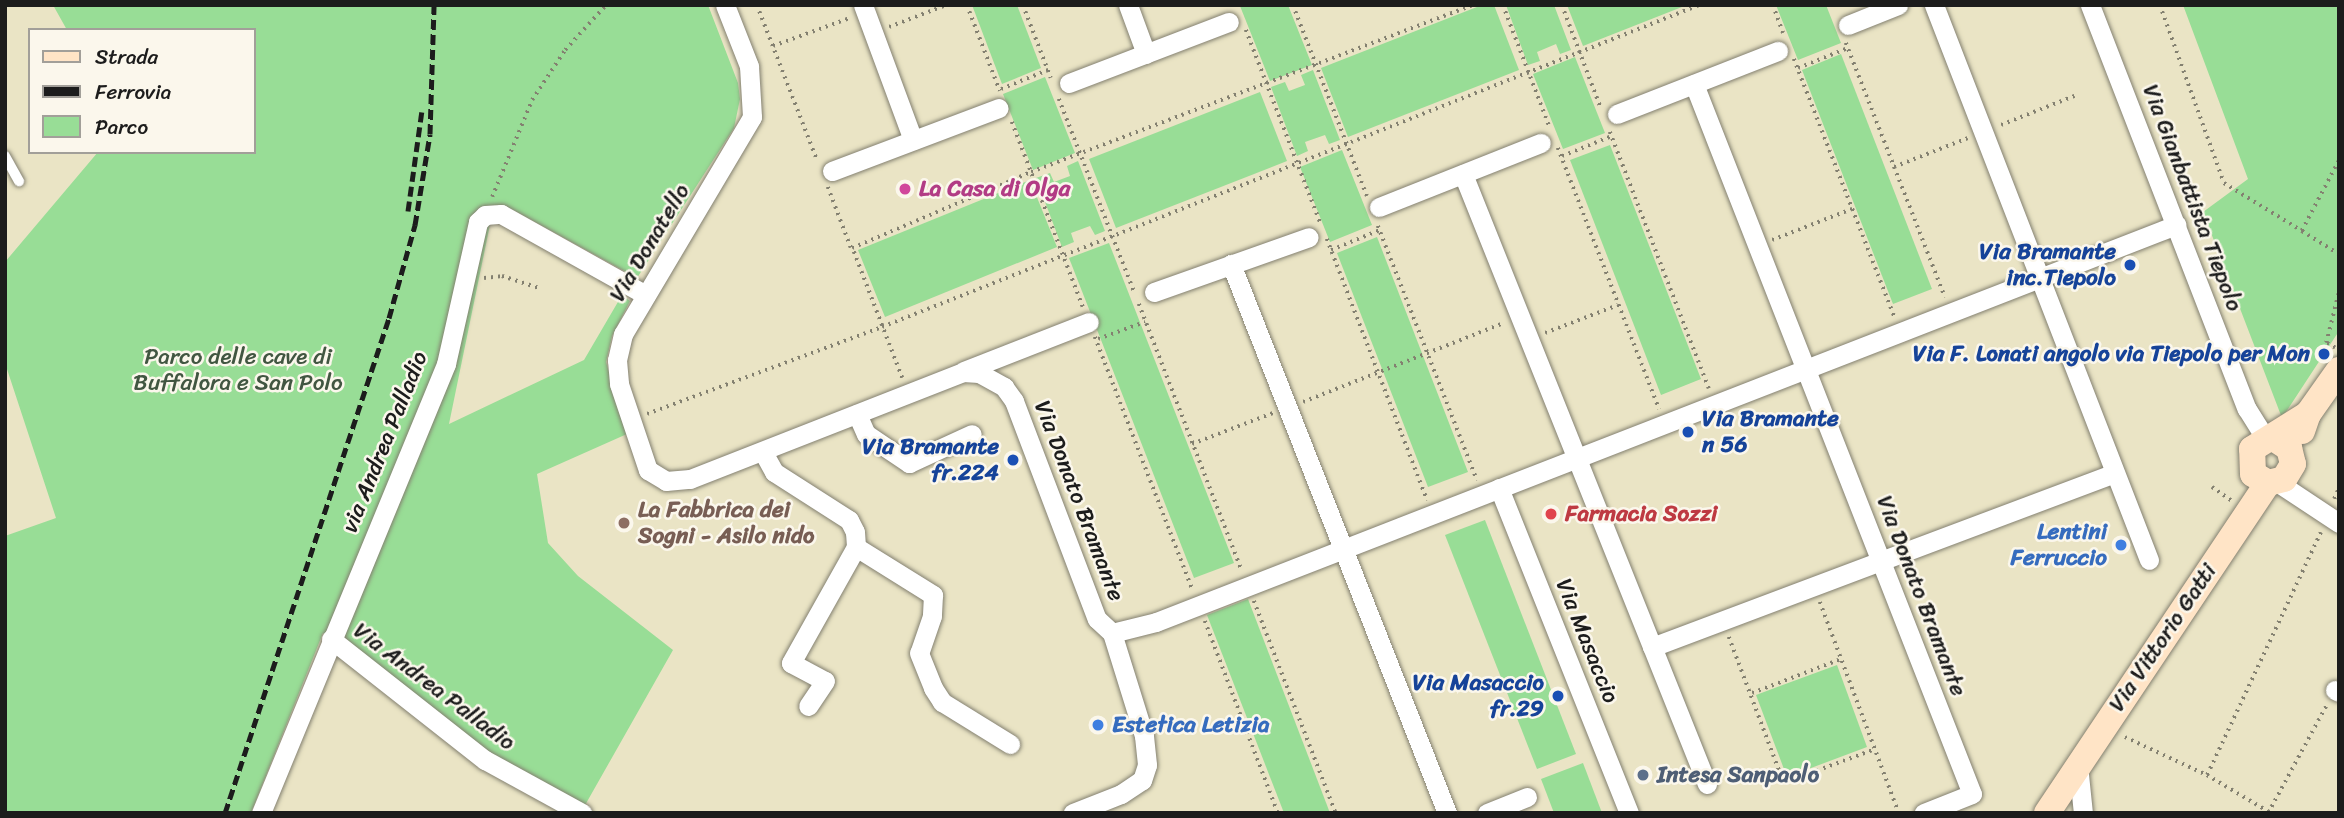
<!DOCTYPE html>
<html>
<head>
<meta charset="utf-8">
<style>
  body { margin:0 }
  #map { position:relative; width:2344px; height:818px; overflow:hidden; background:#eae4c5; font-family:Sriracha,sans-serif }
  div>[style] { position:absolute }
  [style*='--x'] { left:calc(var(--x)*1px); top:calc(var(--y)*1px); width:calc(var(--w)*1px); rotate:calc(var(--a)*1deg) }
  .green>* { inset:0; background:#98dd96 }
  .path>* { height:3.5px; margin-top:-1.75px; transform-origin:0; background:repeating-linear-gradient(90deg,#838070 0 2px,transparent 0 7px) }
  .roads { filter:drop-shadow(0 0 2px #838070) drop-shadow(0 0 2px #838070) }
  .lane>* { height:10px; margin:-5px; padding:0 5px; transform-origin:5px; border-radius:5px; background:#fff }
  .street>* { height:19px; margin:-9.5px; padding:0 9.5px; transform-origin:9.5px; border-radius:9.5px; background:#fff }
  .secondary>* { height:26px; margin:-13px; padding:0 13px; transform-origin:13px; border-radius:13px; background:#ffe4c6 }
  .rail>* { height:5px; margin-top:-2.5px; transform-origin:0; background:repeating-linear-gradient(90deg,#1c1c1c 0 10px,transparent 0 15px) }
  .dots>* { width:19px; height:19px; translate:-50% -50%; box-sizing:border-box; border:4px solid #fbf7ec; border-radius:50% }
  span { translate:-50% -50%; white-space:nowrap; text-align:center; line-height:1.15; -webkit-text-stroke:5px #fbf7ec; paint-order:stroke }
  .hotel-label { font-size:23px; color:#b23c85; font-weight:700 }
  .left { translate:0 -50%; text-align:left }
  .street-label { font-size:23px; color:#1c1c1c }
  .transit-label { font-size:23px; color:#164399; font-weight:700 }
  .right { translate:-100% -50%; text-align:right }
  .park-label { font-size:23px; color:#415641 }
  .education-label { font-size:23px; color:#785e54; font-weight:700 }
  .health-label { font-size:23px; color:#be3a42; font-weight:700 }
  .shop-label { font-size:23px; color:#366cbe; font-weight:700 }
  .service-label { font-size:23px; color:#4e5e75; font-weight:700 }
  .frame { position:absolute; inset:0; border:7px solid #1c1c1c; pointer-events:none }
  .legend { position:absolute; left:28px; top:28px; width:228px; height:126px; box-sizing:border-box; background:#fbf7ec; border:2px solid #a29f99; margin:0; padding:9px 12px; list-style:none; font-size:21px; color:#1c1c1c }
  .legend li { display:flex; align-items:center; gap:14px; height:35px }
  .legend b { width:35px; border:2px solid #a29f99 }
</style>
</head>
<body>
<div id="map">
  <div class="green">
    <div style="clip-path:polygon(53px 5px,708px 5px,738px 83px,740px 99px,734px 128px,637px 278px,515px 211px,494px 205px,449px 424px,584px 360px,622px 295px,630px 301px,612px 336px,606px 362px,627px 434px,537px 474px,548px 543px,578px 576px,673px 650px,584px 807px,487px 757px,323px 633px,251px 813px,5px 813px,5px 536px,56px 518px,5px 363px,5px 262px,98px 152px,254px 152px,254px 30px,67px 30px)"></div>
    <div style="clip-path:polygon(972px 5px,1017px 5px,1041px 68px,1002px 84px)"></div>
    <div style="clip-path:polygon(1288px 5px,1312px 65px,1270px 81px,1240px 6px)"></div>
    <div style="clip-path:polygon(1482px 5px,1494px 5px,1519px 70px,1348px 137px,1321px 68px)"></div>
    <div style="clip-path:polygon(1506px 5px,1554px 5px,1571px 50px,1560px 54px,1556px 44px,1537px 52px,1540px 61px,1528px 65px)"></div>
    <div style="clip-path:polygon(1567px 5px,1687px 5px,1583px 46px)"></div>
    <div style="clip-path:polygon(1776px 5px,1826px 5px,1841px 43px,1798px 60px)"></div>
    <div style="clip-path:polygon(2183px 5px,2339px 5px,2339px 331px,2282px 418px,2203px 212px,2248px 179px)"></div>
    <div style="clip-path:polygon(1841px 54px,1932px 289px,1893px 304px,1802px 70px)"></div>
    <div style="clip-path:polygon(1575px 57px,1605px 133px,1563px 149px,1533px 74px)"></div>
    <div style="clip-path:polygon(1313px 70px,1340px 140px,1329px 144px,1325px 135px,1305px 142px,1308px 151px,1297px 156px,1271px 87px,1285px 82px,1289px 91px,1305px 85px,1301px 75px)"></div>
    <div style="clip-path:polygon(1045px 77px,1075px 153px,1033px 170px,1003px 94px)"></div>
    <div style="clip-path:polygon(1260px 92px,1287px 161px,1116px 228px,1089px 159px)"></div>
    <div style="clip-path:polygon(1610px 145px,1701px 379px,1661px 395px,1570px 160px)"></div>
    <div style="clip-path:polygon(1342px 150px,1372px 225px,1330px 242px,1300px 167px)"></div>
    <div style="clip-path:polygon(1078px 161px,1105px 231px,1095px 235px,1090px 226px,1071px 233px,1074px 242px,1062px 247px,1036px 178px,1050px 173px,1054px 182px,1070px 176px,1067px 166px)"></div>
    <div style="clip-path:polygon(1030px 180px,1057px 247px,885px 317px,858px 250px)"></div>
    <div style="clip-path:polygon(1377px 237px,1468px 472px,1428px 487px,1337px 253px)"></div>
    <div style="clip-path:polygon(1109px 243px,1234px 563px,1194px 578px,1069px 258px)"></div>
    <div style="clip-path:polygon(1485px 520px,1576px 754px,1537px 769px,1445px 535px)"></div>
    <div style="clip-path:polygon(1248px 599px,1330px 813px,1284px 813px,1207px 615px)"></div>
    <div style="clip-path:polygon(1837px 665px,1867px 747px,1787px 777px,1756px 695px)"></div>
    <div style="clip-path:polygon(1583px 763px,1602px 813px,1554px 813px,1541px 779px)"></div>
  </div>
  <div class="path">
    <div style="--x:757;--y:5;--w:166;--a:68.8"></div>
    <div style="--x:967;--y:5;--w:92;--a:69"></div>
    <div style="--x:1023;--y:5;--w:78;--a:69"></div>
    <div style="--x:1293;--y:5;--w:205;--a:68.8"></div>
    <div style="--x:1503;--y:5;--w:132;--a:69.1"></div>
    <div style="--x:1562;--y:5;--w:110;--a:69.3"></div>
    <div style="--x:1773;--y:5;--w:30;--a:70"></div>
    <div style="--x:2160;--y:5;--w:189;--a:70.2"></div>
    <div style="--x:2224;--y:183;--w:92;--a:31.6"></div>
    <div style="--x:889;--y:27;--w:61;--a:-21.1"></div>
    <div style="--x:1246;--y:30;--w:206;--a:68.9"></div>
    <div style="--x:1846;--y:43;--w:273;--a:68.7"></div>
    <div style="--x:773;--y:46;--w:82;--a:-20"></div>
    <div style="--x:1794;--y:59;--w:276;--a:68.7"></div>
    <div style="--x:1798;--y:68;--w:54;--a:-21.8"></div>
    <div style="--x:1001;--y:89;--w:51;--a:-22"></div>
    <div style="--x:1059;--y:99;--w:209;--a:68.7"></div>
    <div style="--x:1012;--y:122;--w:198;--a:69"></div>
    <div style="--x:2001;--y:125;--w:79;--a:-21.7"></div>
    <div style="--x:1610;--y:132;--w:275;--a:68.9"></div>
    <div style="--x:1558;--y:148;--w:280;--a:68.8"></div>
    <div style="--x:1562;--y:156;--w:54;--a:-21.8"></div>
    <div style="--x:2339;--y:161;--w:79;--a:117.9"></div>
    <div style="--x:2302;--y:231;--w:44;--a:31.9"></div>
    <div style="--x:1894;--y:167;--w:79;--a:-21.4"></div>
    <div style="--x:828;--y:187;--w:65;--a:69.3"></div>
    <div style="--x:492;--y:197;--w:105;--a:-67.6"></div>
    <div style="--x:532;--y:100;--w:60;--a:-56.6"></div>
    <div style="--x:565;--y:50;--w:61;--a:-47.7"></div>
    <div style="--x:1378;--y:226;--w:273;--a:68.7"></div>
    <div style="--x:1327;--y:239;--w:280;--a:69"></div>
    <div style="--x:1772;--y:240;--w:86;--a:-21.2"></div>
    <div style="--x:1331;--y:250;--w:53;--a:-22.2"></div>
    <div style="--x:484;--y:278;--w:18;--a:-6"></div>
    <div style="--x:502;--y:276;--w:38;--a:18"></div>
    <div style="--x:1139;--y:304;--w:286;--a:68.9"></div>
    <div style="--x:1545;--y:333;--w:78;--a:-21"></div>
    <div style="--x:1095;--y:337;--w:269;--a:68.9"></div>
    <div style="--x:1098;--y:339;--w:50;--a:-19.9"></div>
    <div style="--x:2335;--y:348;--w:10;--a:-151"></div>
    <div style="--x:2326;--y:343;--w:54;--a:-76"></div>
    <div style="--x:902;--y:378;--w:139;--a:-111"></div>
    <div style="--x:852;--y:248;--w:194;--a:-23"></div>
    <div style="--x:1031;--y:172;--w:472;--a:-20.7"></div>
    <div style="--x:1303;--y:402;--w:216;--a:-21.5"></div>
    <div style="--x:647;--y:414;--w:251;--a:-20.3"></div>
    <div style="--x:882;--y:327;--w:878;--a:-21.51"></div>
    <div style="--x:1192;--y:444;--w:87;--a:-20.9"></div>
    <div style="--x:2212;--y:487;--w:24;--a:35"></div>
    <div style="--x:2334;--y:499;--w:12;--a:-66"></div>
    <div style="--x:1254;--y:601;--w:227;--a:68.9"></div>
    <div style="--x:1820;--y:602;--w:225;--a:69.5"></div>
    <div style="--x:1205;--y:621;--w:205;--a:69.2"></div>
    <div style="--x:1729;--y:637;--w:156;--a:69.4"></div>
    <div style="--x:1784;--y:783;--w:97;--a:-20.5"></div>
    <div style="--x:1752;--y:693;--w:95;--a:-20.9"></div>
    <div style="--x:2125;--y:737;--w:90;--a:24.9"></div>
    <div style="--x:2207;--y:775;--w:268;--a:-64.9"></div>
    <div style="--x:2207;--y:775;--w:74;--a:30.7"></div>
    <div style="--x:2268;--y:813;--w:122;--a:-61.5"></div>
  </div>
  <div class="roads">
    <div class="lane">
      <div style="--x:5;--y:156;--w:29;--a:61"></div>
    </div>
    <div class="street">
      <div style="--x:725;--y:5;--w:66;--a:68.5"></div>
      <div style="--x:749;--y:66;--w:51;--a:86.6"></div>
      <div style="--x:752;--y:117;--w:252;--a:120.7"></div>
      <div style="--x:623;--y:334;--w:27;--a:103"></div>
      <div style="--x:617;--y:360;--w:24;--a:85"></div>
      <div style="--x:619;--y:384;--w:91;--a:71.4"></div>
      <div style="--x:648;--y:470;--w:21;--a:31"></div>
      <div style="--x:666;--y:481;--w:24;--a:-5"></div>
      <div style="--x:690;--y:479;--w:293;--a:-21.4"></div>
      <div style="--x:963;--y:372;--w:16;--a:4"></div>
      <div style="--x:979;--y:373;--w:29;--a:29"></div>
      <div style="--x:1004;--y:387;--w:17;--a:54"></div>
      <div style="--x:1014;--y:401;--w:233;--a:69.2"></div>
      <div style="--x:1097;--y:619;--w:21;--a:43"></div>
      <div style="--x:1112;--y:633;--w:108;--a:72.7"></div>
      <div style="--x:1144;--y:736;--w:29;--a:84"></div>
      <div style="--x:1147;--y:765;--w:16;--a:108"></div>
      <div style="--x:1142;--y:780;--w:25;--a:146"></div>
      <div style="--x:1121;--y:794;--w:52;--a:158.4"></div>
      <div style="--x:863;--y:5;--w:144;--a:69.7"></div>
      <div style="--x:1128;--y:5;--w:52;--a:69.8"></div>
      <div style="--x:1934;--y:5;--w:595;--a:68.82"></div>
      <div style="--x:2090;--y:5;--w:433;--a:68.8"></div>
      <div style="--x:2247;--y:409;--w:36;--a:58"></div>
      <div style="--x:1848;--y:25;--w:54;--a:-21.8"></div>
      <div style="--x:1069;--y:83;--w:171;--a:-20.9"></div>
      <div style="--x:1694;--y:84;--w:762;--a:68.62"></div>
      <div style="--x:1972;--y:794;--w:52;--a:158.4"></div>
      <div style="--x:1617;--y:114;--w:173;--a:-21.4"></div>
      <div style="--x:832;--y:171;--w:178;--a:-20.7"></div>
      <div style="--x:1463;--y:174;--w:657;--a:68.2"></div>
      <div style="--x:1379;--y:207;--w:174;--a:-21.6"></div>
      <div style="--x:1231;--y:264;--w:590;--a:68.52"></div>
      <div style="--x:1154;--y:292;--w:164;--a:-19.5"></div>
      <div style="--x:964;--y:371;--w:134;--a:-21.4"></div>
      <div style="--x:857;--y:414;--w:22;--a:66"></div>
      <div style="--x:866;--y:434;--w:52;--a:34"></div>
      <div style="--x:909;--y:463;--w:69;--a:-24.7"></div>
      <div style="--x:763;--y:452;--w:23;--a:61"></div>
      <div style="--x:774;--y:472;--w:89;--a:32.6"></div>
      <div style="--x:849;--y:520;--w:13;--a:63"></div>
      <div style="--x:855;--y:532;--w:15;--a:86"></div>
      <div style="--x:856;--y:547;--w:133;--a:119.3"></div>
      <div style="--x:791;--y:663;--w:38;--a:28"></div>
      <div style="--x:825;--y:681;--w:30;--a:124"></div>
      <div style="--x:2277;--y:482;--w:74;--a:33.5"></div>
      <div style="--x:1499;--y:488;--w:350;--a:68.2"></div>
      <div style="--x:856;--y:547;--w:91;--a:31.9"></div>
      <div style="--x:933;--y:595;--w:21;--a:93"></div>
      <div style="--x:932;--y:616;--w:39;--a:109"></div>
      <div style="--x:919;--y:653;--w:38;--a:68"></div>
      <div style="--x:933;--y:688;--w:17;--a:57"></div>
      <div style="--x:942;--y:702;--w:80;--a:31.7"></div>
      <div style="--x:1112;--y:633;--w:45;--a:-14"></div>
      <div style="--x:1156;--y:622;--w:1095;--a:-21.27"></div>
      <div style="--x:331;--y:639;--w:196;--a:38.2"></div>
      <div style="--x:485;--y:760;--w:111;--a:28.7"></div>
      <div style="--x:1652;--y:647;--w:494;--a:-20.6"></div>
      <div style="--x:2335;--y:690;--w:4;--a:27"></div>
      <div style="--x:2078;--y:765;--w:48;--a:84.1"></div>
      <div style="--x:261;--y:813;--w:486;--a:-67.6"></div>
      <div style="--x:446;--y:364;--w:146;--a:-77.3"></div>
      <div style="--x:478;--y:222;--w:10;--a:-45"></div>
      <div style="--x:485;--y:215;--w:16;--a:-4"></div>
      <div style="--x:501;--y:214;--w:166;--a:29.2"></div>
      <div style="--x:1487;--y:813;--w:43;--a:-21.8"></div>
    </div>
    <div class="secondary">
      <div style="--x:2302;--y:431;--w:18;--a:-71"></div>
      <div style="--x:2308;--y:414;--w:54;--a:-54.8"></div>
      <div style="--x:2275;--y:439;--w:17;--a:33"></div>
      <div style="--x:2289;--y:448;--w:16;--a:76"></div>
      <div style="--x:2293;--y:464;--w:17;--a:121"></div>
      <div style="--x:2284;--y:479;--w:16;--a:166"></div>
      <div style="--x:2268;--y:483;--w:17;--a:-149"></div>
      <div style="--x:2253;--y:474;--w:25;--a:-92"></div>
      <div style="--x:2252;--y:449;--w:66;--a:-32"></div>
      <div style="--x:2047;--y:813;--w:397;--a:-56.2"></div>
    </div>
  </div>
  <div class="rail">
    <div style="--x:408;--y:211;--w:102;--a:-82.1"></div>
    <div style="--x:225;--y:813;--w:521;--a:-71.67"></div>
    <div style="--x:389;--y:318;--w:97;--a:-74.4"></div>
    <div style="--x:415;--y:225;--w:92;--a:-80.6"></div>
    <div style="--x:430;--y:134;--w:129;--a:-88.2"></div>
  </div>
  <div class="dots">
    <div style="left:905px;top:189px;background:#d1479c"></div>
    <div style="left:2130px;top:265px;background:#1a4fb4"></div>
    <div style="left:2324px;top:354px;background:#1a4fb4"></div>
    <div style="left:1688px;top:432px;background:#1a4fb4"></div>
    <div style="left:1013px;top:460px;background:#1a4fb4"></div>
    <div style="left:1551px;top:514px;background:#e0444e"></div>
    <div style="left:624px;top:523px;background:#8d6e63"></div>
    <div style="left:2121px;top:545px;background:#3f7fe0"></div>
    <div style="left:1558px;top:696px;background:#1a4fb4"></div>
    <div style="left:1098px;top:725px;background:#3f7fe0"></div>
    <div style="left:1643px;top:775px;background:#5c6f8a"></div>
  </div>
  <div class="hotel-label">
    <span class="left" style="left:919px;top:189px">La Casa di Olga</span>
  </div>
  <div class="street-label">
    <span style="left:2192px;top:198px;rotate:69deg">Via Gianbattista Tiepolo</span>
    <span style="left:650px;top:243px;rotate:-59deg">Via Donatello</span>
    <span style="left:385px;top:442px;rotate:-68deg">via Andrea Palladio</span>
    <span style="left:1079px;top:501px;rotate:69deg">Via Donato Bramante</span>
    <span style="left:1921px;top:596px;rotate:69deg">Via Donato Bramante</span>
    <span style="left:2163px;top:638px;rotate:-56deg">Via Vittorio Gatti</span>
    <span style="left:1587px;top:641px;rotate:68deg">Via Masaccio</span>
    <span style="left:434px;top:687px;rotate:37deg">Via Andrea Palladio</span>
  </div>
  <div class="transit-label">
    <span class="right" style="left:2116px;top:265px">Via Bramante<br>inc.Tiepolo</span>
    <span class="right" style="left:2310px;top:354px">Via F. Lonati angolo via Tiepolo per Mon</span>
    <span class="left" style="left:1702px;top:432px">Via Bramante<br>n 56</span>
    <span class="right" style="left:999px;top:460px">Via Bramante<br>fr.224</span>
    <span class="right" style="left:1544px;top:696px">Via Masaccio<br>fr.29</span>
  </div>
  <div class="park-label">
    <span style="left:238px;top:370px">Parco delle cave di<br>Buffalora e San Polo</span>
  </div>
  <div class="education-label">
    <span class="left" style="left:638px;top:523px">La Fabbrica dei<br>Sogni - Asilo nido</span>
  </div>
  <div class="health-label">
    <span class="left" style="left:1565px;top:514px">Farmacia Sozzi</span>
  </div>
  <div class="shop-label">
    <span class="right" style="left:2107px;top:545px">Lentini<br>Ferruccio</span>
    <span class="left" style="left:1112px;top:725px">Estetica Letizia</span>
  </div>
  <div class="service-label">
    <span class="left" style="left:1657px;top:775px">Intesa Sanpaolo</span>
  </div>
  <div class="frame"></div>
  <ul class="legend">
  <li><b style="height:9px;background:#ffe4c6"></b>Strada</li>
  <li><b style="height:9px;background:#1c1c1c"></b>Ferrovia</li>
  <li><b style="height:19px;background:#98dd96"></b>Parco</li>
  </ul>
</div>
</body>
</html>
